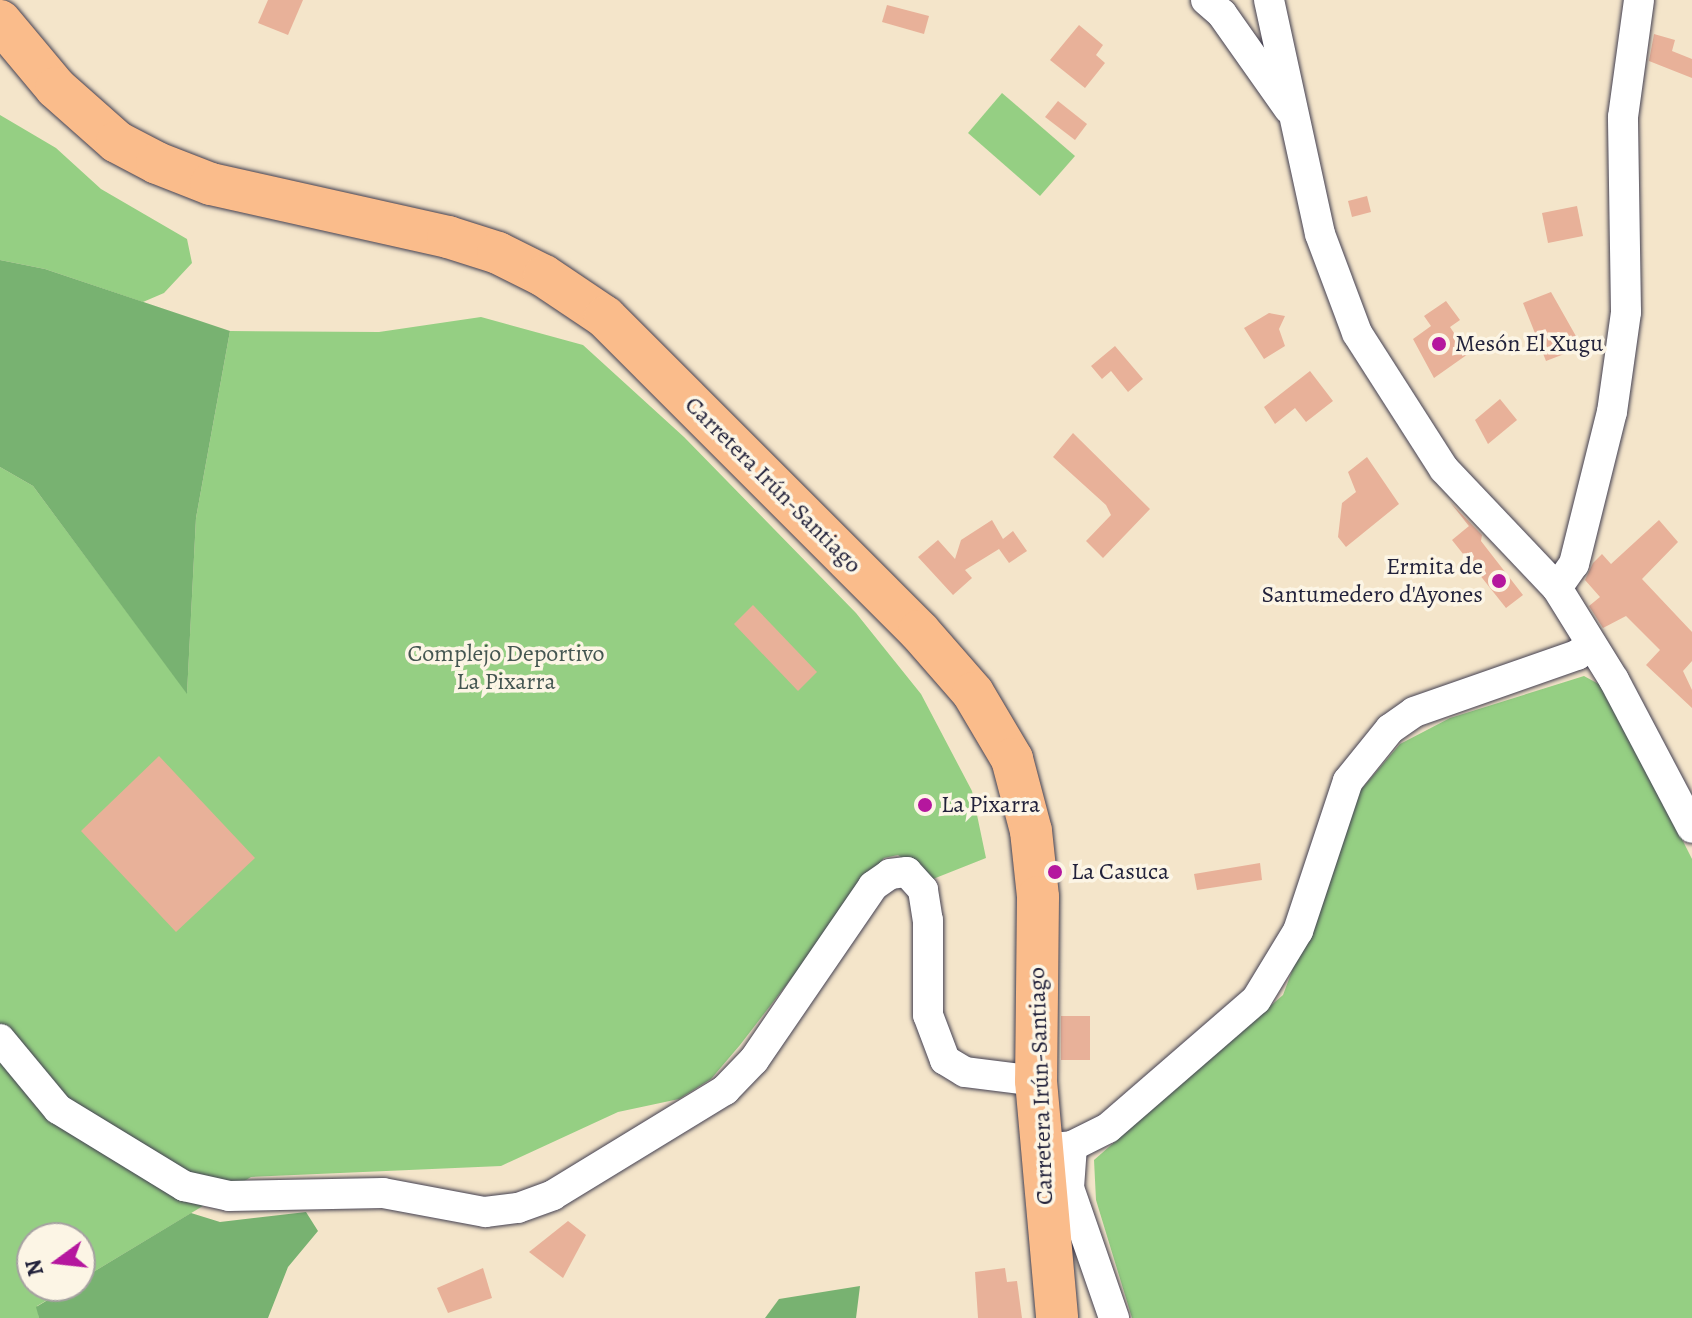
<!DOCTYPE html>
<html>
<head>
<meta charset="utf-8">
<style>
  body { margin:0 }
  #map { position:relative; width:1692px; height:1318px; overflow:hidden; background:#f4e5ca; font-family:Alegreya,serif }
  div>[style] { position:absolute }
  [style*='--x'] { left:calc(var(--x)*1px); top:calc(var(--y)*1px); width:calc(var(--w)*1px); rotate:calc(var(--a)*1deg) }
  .green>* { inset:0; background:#95cf83 }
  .forest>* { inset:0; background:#78b271 }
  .building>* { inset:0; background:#e8b199 }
  .roads { filter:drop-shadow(0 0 2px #423f50) drop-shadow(0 0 2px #423f50) }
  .minor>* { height:30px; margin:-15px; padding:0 15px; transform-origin:15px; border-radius:15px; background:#fff }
  .highway>* { height:42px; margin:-21px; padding:0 21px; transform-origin:21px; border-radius:21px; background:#fabc8b }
  .dots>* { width:22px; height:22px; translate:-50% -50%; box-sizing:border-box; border:4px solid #fcf5e5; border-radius:50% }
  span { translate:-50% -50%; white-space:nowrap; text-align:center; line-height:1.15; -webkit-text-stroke:7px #fcf5e5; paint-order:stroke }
  .poi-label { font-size:24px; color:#22223b }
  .left { translate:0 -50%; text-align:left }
  .right { translate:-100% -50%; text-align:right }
  .street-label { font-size:24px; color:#22223b }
  .park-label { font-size:24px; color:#445651 }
  .north { position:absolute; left:16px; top:1222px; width:80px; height:80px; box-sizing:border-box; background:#fcf5e5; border:2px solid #a5a1a1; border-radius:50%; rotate:255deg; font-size:22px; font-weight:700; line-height:32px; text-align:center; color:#22223b }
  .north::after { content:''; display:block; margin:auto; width:28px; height:36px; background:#b5179e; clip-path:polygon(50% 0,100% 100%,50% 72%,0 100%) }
</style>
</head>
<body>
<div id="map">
  <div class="green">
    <div style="clip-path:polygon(1002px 93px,1075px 156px,1040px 196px,968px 133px)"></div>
    <div style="clip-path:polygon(0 115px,56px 148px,101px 189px,187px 239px,192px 263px,164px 293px,143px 302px,45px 269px,0 260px)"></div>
    <div style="clip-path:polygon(481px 317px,583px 345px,684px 437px,856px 613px,921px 694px,972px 791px,986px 858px,933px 879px,898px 855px,884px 858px,740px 1045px,711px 1079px,679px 1099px,618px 1112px,501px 1166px,251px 1177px,80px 1280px,80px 1238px,32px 1238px,32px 1286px,71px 1286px,37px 1306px,39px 1318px,0 1318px,0 467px,33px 486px,187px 693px,196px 518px,230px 331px,379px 332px)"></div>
    <div style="clip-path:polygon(1584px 676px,1606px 688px,1692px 859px,1692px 1318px,1132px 1318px,1096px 1200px,1094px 1160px,1283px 995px,1359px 792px,1400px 744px,1450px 718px)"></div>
  </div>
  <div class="forest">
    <div style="clip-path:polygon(0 260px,45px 269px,230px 331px,196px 518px,187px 694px,33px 486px,0 467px)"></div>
    <div style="clip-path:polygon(306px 1212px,318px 1231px,288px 1267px,268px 1318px,39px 1318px,36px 1307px,71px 1286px,80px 1286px,80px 1280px,191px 1213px,220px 1222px)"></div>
    <div style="clip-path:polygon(860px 1286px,856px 1318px,765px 1318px,779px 1299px)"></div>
  </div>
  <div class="building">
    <div style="clip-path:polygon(268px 0,303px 0,288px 35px,258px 23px)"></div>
    <div style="clip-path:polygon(887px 5px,929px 16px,924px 34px,882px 22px)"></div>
    <div style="clip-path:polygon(1079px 25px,1103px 45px,1096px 55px,1105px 63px,1085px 88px,1050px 60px)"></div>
    <div style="clip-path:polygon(1654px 34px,1675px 40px,1672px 51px,1692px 59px,1692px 78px,1649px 61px)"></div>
    <div style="clip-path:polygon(1058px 101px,1087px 124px,1075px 140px,1045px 117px)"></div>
    <div style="clip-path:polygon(1367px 196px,1371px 212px,1352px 217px,1348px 201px)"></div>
    <div style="clip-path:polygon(1577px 206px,1583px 236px,1548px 243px,1542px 213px)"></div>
    <div style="clip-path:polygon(1551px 292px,1577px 338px,1568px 342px,1572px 351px,1546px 361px,1523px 303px)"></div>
    <div style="clip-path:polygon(1446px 301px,1460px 320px,1450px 327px,1468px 354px,1434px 378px,1413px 339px,1431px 326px,1424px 316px)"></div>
    <div style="clip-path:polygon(1269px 313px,1285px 316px,1279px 329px,1285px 346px,1264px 359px,1244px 328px)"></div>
    <div style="clip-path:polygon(1115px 346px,1143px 379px,1128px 392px,1111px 371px,1102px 379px,1091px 366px)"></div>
    <div style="clip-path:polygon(1310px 371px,1333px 401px,1306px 422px,1295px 408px,1275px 424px,1264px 407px)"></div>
    <div style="clip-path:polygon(1500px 399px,1517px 420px,1488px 444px,1475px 420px)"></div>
    <div style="clip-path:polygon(1073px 433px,1150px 509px,1103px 558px,1086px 541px,1111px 515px,1106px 505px,1053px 457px)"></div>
    <div style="clip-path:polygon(1367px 457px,1399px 504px,1346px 547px,1338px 537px,1342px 503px,1356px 492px,1348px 472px)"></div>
    <div style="clip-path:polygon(1450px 502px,1482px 535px,1481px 541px,1523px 595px,1506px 608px,1452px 540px,1469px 526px,1472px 530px)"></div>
    <div style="clip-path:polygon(992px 520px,1003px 539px,1013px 531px,1027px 551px,1009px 563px,999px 549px,965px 570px,972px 578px,953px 595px,918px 557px,938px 540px,955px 559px,961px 540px)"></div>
    <div style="clip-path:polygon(1659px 520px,1678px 542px,1642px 579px,1692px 632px,1692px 661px,1683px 671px,1692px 690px,1692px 708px,1646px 665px,1660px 650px,1626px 616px,1603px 628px,1589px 606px,1600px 597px,1585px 580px,1593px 563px,1602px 554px,1611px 564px)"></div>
    <div style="clip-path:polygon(753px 605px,817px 672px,798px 691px,734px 624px)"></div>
    <div style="clip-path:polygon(159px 756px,255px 858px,176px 932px,81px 831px)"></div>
    <div style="clip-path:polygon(1260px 863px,1262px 880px,1197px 890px,1194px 874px)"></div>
    <div style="clip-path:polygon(1061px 1016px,1090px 1016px,1090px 1060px,1061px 1060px)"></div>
    <div style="clip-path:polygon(568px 1221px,586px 1235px,563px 1278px,529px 1252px)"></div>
    <div style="clip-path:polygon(483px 1268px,492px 1298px,448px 1313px,437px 1288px)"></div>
    <div style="clip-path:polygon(1005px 1268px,1007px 1282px,1017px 1281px,1022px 1318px,978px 1318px,975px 1272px)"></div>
  </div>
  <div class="roads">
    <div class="minor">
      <div style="--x:1206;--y:0;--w:21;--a:41"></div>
      <div style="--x:1222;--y:14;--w:116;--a:54.8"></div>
      <div style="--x:1269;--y:0;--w:239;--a:77.7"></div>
      <div style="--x:1320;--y:234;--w:106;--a:69.5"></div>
      <div style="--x:1357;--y:333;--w:161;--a:57.4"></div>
      <div style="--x:1444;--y:469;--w:164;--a:46.5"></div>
      <div style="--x:1557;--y:588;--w:108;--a:58.2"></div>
      <div style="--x:1614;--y:680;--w:167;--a:62.2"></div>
      <div style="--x:1557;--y:588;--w:29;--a:-55"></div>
      <div style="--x:1574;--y:564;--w:157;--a:-76"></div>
      <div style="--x:1612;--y:412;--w:101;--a:-82"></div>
      <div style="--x:1626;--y:312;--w:195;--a:-90.9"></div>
      <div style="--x:1623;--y:117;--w:118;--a:-82.2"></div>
      <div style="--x:0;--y:1039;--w:91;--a:50.4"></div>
      <div style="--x:58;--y:1109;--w:148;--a:31.4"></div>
      <div style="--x:184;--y:1186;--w:46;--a:12.5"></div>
      <div style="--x:229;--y:1196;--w:154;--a:-1.1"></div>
      <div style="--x:383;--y:1193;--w:104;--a:10.6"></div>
      <div style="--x:485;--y:1212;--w:33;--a:-7"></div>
      <div style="--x:518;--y:1208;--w:37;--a:-20"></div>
      <div style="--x:553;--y:1195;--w:202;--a:-31.4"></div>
      <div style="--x:725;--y:1090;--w:42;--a:-46"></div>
      <div style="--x:754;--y:1060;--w:211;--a:-55.6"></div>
      <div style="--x:873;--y:886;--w:21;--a:-35"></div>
      <div style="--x:890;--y:874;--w:17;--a:-7"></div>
      <div style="--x:907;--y:872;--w:24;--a:48"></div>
      <div style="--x:923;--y:890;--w:30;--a:81"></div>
      <div style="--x:928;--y:920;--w:95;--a:90"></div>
      <div style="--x:928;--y:1015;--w:48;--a:69.3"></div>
      <div style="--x:945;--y:1060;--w:23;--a:31"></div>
      <div style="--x:965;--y:1072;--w:72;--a:7.2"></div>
      <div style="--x:1072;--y:1146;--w:42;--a:94.1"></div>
      <div style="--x:1069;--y:1188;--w:138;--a:70.9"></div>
      <div style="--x:1040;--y:1149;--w:32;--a:-5"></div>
      <div style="--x:1072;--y:1146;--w:40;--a:-26.6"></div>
      <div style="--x:1108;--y:1128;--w:196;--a:-40.9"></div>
      <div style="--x:1256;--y:1000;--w:81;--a:-58.7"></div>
      <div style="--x:1298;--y:931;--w:158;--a:-71.6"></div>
      <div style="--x:1348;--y:781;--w:67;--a:-51.1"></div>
      <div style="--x:1390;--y:729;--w:29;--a:-35"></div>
      <div style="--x:1414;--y:712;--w:173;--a:-19.3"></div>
      <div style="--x:1577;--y:655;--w:17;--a:-36"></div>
    </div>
    <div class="highway">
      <div style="--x:0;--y:21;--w:87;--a:50.1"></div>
      <div style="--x:56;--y:88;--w:81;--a:41.5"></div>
      <div style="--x:117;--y:142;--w:45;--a:27.7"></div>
      <div style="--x:157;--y:163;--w:58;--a:21.3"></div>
      <div style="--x:211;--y:184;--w:243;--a:12.6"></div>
      <div style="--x:448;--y:237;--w:52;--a:17.7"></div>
      <div style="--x:498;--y:253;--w:51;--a:26.6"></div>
      <div style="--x:544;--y:276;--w:73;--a:33.9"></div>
      <div style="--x:605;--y:317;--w:444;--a:45"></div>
      <div style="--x:919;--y:631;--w:82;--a:48.9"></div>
      <div style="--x:973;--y:693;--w:77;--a:59.4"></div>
      <div style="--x:1012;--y:759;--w:74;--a:75.2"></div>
      <div style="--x:1031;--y:831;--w:66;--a:83.9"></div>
      <div style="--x:1038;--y:897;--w:184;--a:90.6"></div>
      <div style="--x:1036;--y:1081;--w:238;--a:84.9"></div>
    </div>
  </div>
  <div class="dots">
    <div style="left:1439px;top:344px;background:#b5179e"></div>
    <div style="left:1499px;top:581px;background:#b5179e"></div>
    <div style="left:925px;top:805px;background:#b5179e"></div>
    <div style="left:1055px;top:872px;background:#b5179e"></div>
  </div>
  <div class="poi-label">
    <span class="left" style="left:1455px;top:344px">Mesón El Xugu</span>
    <span class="right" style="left:1483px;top:581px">Ermita de<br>Santumedero d'Ayones</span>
    <span class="left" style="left:941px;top:805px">La Pixarra</span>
    <span class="left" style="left:1071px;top:872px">La Casuca</span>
  </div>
  <div class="street-label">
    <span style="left:773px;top:485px;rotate:45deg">Carretera Irún-Santiago</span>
    <span style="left:1041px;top:1086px;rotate:-92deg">Carretera Irún-Santiago</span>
  </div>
  <div class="park-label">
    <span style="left:506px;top:668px">Complejo Deportivo<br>La Pixarra</span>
  </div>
  <div class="north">N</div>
</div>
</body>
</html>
